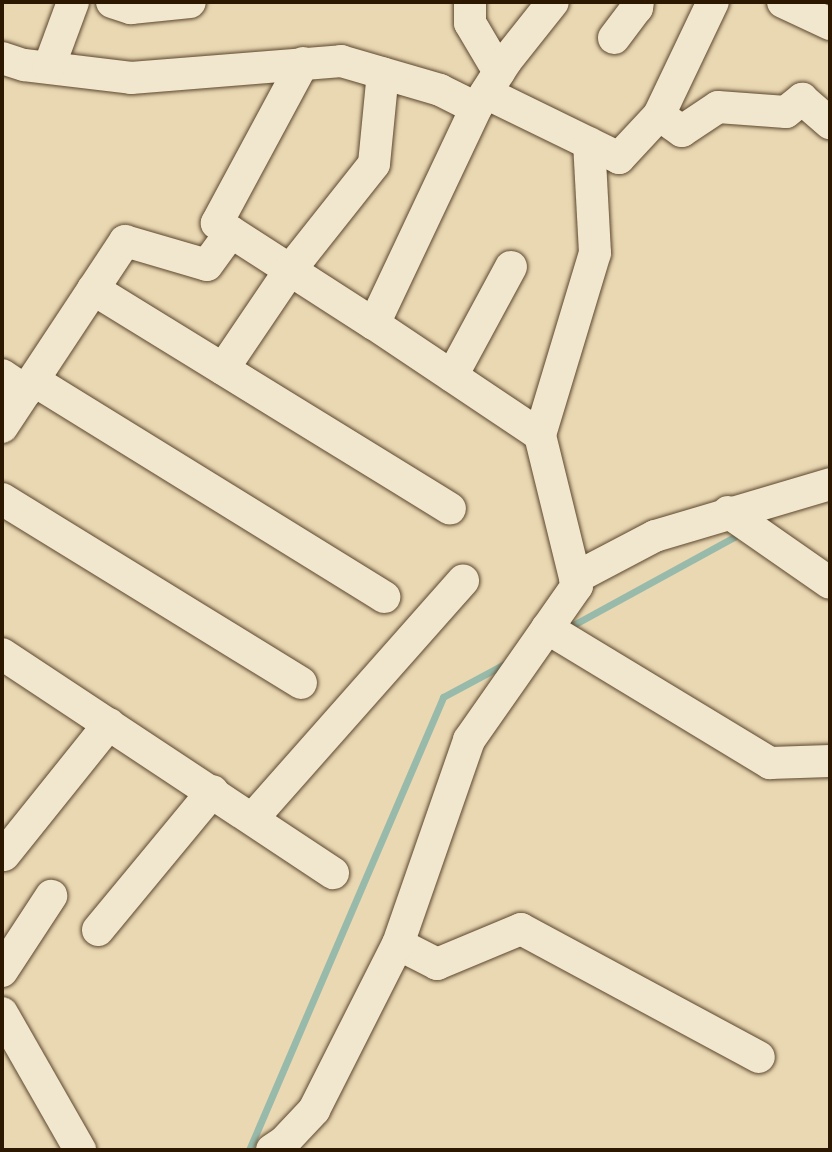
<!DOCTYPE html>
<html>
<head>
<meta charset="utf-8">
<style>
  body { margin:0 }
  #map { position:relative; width:832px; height:1152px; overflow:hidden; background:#ead8b3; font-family:"IM FELL Double Pica",serif }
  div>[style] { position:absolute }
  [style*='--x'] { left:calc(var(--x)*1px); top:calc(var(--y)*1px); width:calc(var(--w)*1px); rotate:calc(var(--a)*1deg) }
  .stream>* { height:7px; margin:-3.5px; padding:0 3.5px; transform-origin:3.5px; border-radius:3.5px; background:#98baaa }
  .roads { filter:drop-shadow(0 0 2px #5c472d) drop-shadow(0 0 2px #5c472d) }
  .minor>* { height:32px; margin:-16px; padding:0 16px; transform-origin:16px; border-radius:16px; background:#f1e6ce }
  span { translate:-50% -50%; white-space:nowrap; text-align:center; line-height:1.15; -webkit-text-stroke:6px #f1e6ce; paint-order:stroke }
  .frame { position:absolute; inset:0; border:4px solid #2c1700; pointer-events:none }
</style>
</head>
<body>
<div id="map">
  <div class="stream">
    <div style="--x:566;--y:629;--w:200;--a:-28.7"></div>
    <div style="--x:249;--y:1150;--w:493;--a:-66.8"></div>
    <div style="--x:443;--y:697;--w:76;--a:-28.2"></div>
  </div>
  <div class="roads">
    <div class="minor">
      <div style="--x:112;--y:2;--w:20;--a:18"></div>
      <div style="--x:131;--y:8;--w:59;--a:-5.8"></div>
      <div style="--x:470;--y:2;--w:21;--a:90"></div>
      <div style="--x:470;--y:23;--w:57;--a:59.4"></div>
      <div style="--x:783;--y:2;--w:52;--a:25.1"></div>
      <div style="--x:614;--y:38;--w:38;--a:-53"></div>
      <div style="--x:637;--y:8;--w:6;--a:-81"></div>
      <div style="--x:2;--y:58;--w:23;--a:18"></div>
      <div style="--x:24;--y:65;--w:108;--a:6.9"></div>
      <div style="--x:131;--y:78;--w:211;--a:-4.6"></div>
      <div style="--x:341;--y:61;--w:103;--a:16.3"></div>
      <div style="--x:440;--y:90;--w:40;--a:26.6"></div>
      <div style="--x:476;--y:108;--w:56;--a:-57.4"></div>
      <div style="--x:506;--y:61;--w:75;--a:-51.5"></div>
      <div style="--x:303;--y:63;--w:182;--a:118.3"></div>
      <div style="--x:217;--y:223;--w:187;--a:32.8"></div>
      <div style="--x:49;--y:67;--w:69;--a:-69.7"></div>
      <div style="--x:486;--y:93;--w:148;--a:26"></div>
      <div style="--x:619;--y:158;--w:59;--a:-47.1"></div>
      <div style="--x:659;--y:115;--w:125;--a:-64.5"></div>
      <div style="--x:659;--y:115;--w:28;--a:35"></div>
      <div style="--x:682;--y:131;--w:43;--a:-33.7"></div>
      <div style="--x:718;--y:107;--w:68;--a:4.2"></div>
      <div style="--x:786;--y:112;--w:21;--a:-39"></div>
      <div style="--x:802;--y:99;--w:37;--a:41"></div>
      <div style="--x:93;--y:289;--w:419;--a:31.6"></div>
      <div style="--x:223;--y:369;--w:120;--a:-55.9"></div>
      <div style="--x:290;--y:270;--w:135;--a:-51.6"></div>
      <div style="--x:374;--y:164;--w:91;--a:-84.4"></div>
      <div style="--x:2;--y:375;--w:29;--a:34"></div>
      <div style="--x:452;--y:376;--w:124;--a:-61.6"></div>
      <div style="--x:33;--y:380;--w:413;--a:31.7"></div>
      <div style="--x:2;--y:427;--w:223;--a:-56.5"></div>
      <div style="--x:125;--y:241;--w:85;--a:16.3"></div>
      <div style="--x:207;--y:265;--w:41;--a:-54"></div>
      <div style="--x:540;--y:435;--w:190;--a:-73.2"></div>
      <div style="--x:595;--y:253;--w:110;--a:-93.1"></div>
      <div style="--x:2;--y:499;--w:351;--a:31.6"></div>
      <div style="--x:728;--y:512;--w:124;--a:34.8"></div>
      <div style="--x:575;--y:578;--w:90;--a:-27.7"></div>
      <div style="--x:655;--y:536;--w:183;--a:-16.5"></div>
      <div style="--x:547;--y:628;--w:261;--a:31.2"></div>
      <div style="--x:770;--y:763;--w:60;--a:-1.9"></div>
      <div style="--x:2;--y:654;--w:397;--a:33.5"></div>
      <div style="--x:253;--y:818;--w:317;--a:-48.5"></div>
      <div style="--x:4;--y:855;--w:168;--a:-51.3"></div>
      <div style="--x:98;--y:930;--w:180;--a:-50.4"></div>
      <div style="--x:398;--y:944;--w:44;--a:27.1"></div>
      <div style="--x:437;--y:964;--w:91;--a:-22.6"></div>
      <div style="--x:521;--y:929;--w:270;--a:28.3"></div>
      <div style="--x:2;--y:971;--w:90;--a:-56.8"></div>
      <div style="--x:2;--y:1013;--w:158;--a:60.3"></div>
      <div style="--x:272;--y:1150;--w:14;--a:-34"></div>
      <div style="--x:284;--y:1142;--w:44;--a:-46.8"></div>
      <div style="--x:314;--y:1110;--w:186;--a:-63.2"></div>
      <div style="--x:398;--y:944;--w:216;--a:-70.8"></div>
      <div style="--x:469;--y:740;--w:188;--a:-55"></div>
      <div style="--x:577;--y:586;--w:155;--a:-103.8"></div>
      <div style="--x:540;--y:435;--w:200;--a:-146.2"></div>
      <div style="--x:374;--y:324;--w:239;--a:-64.7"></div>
    </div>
  </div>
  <div class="frame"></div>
</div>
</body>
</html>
